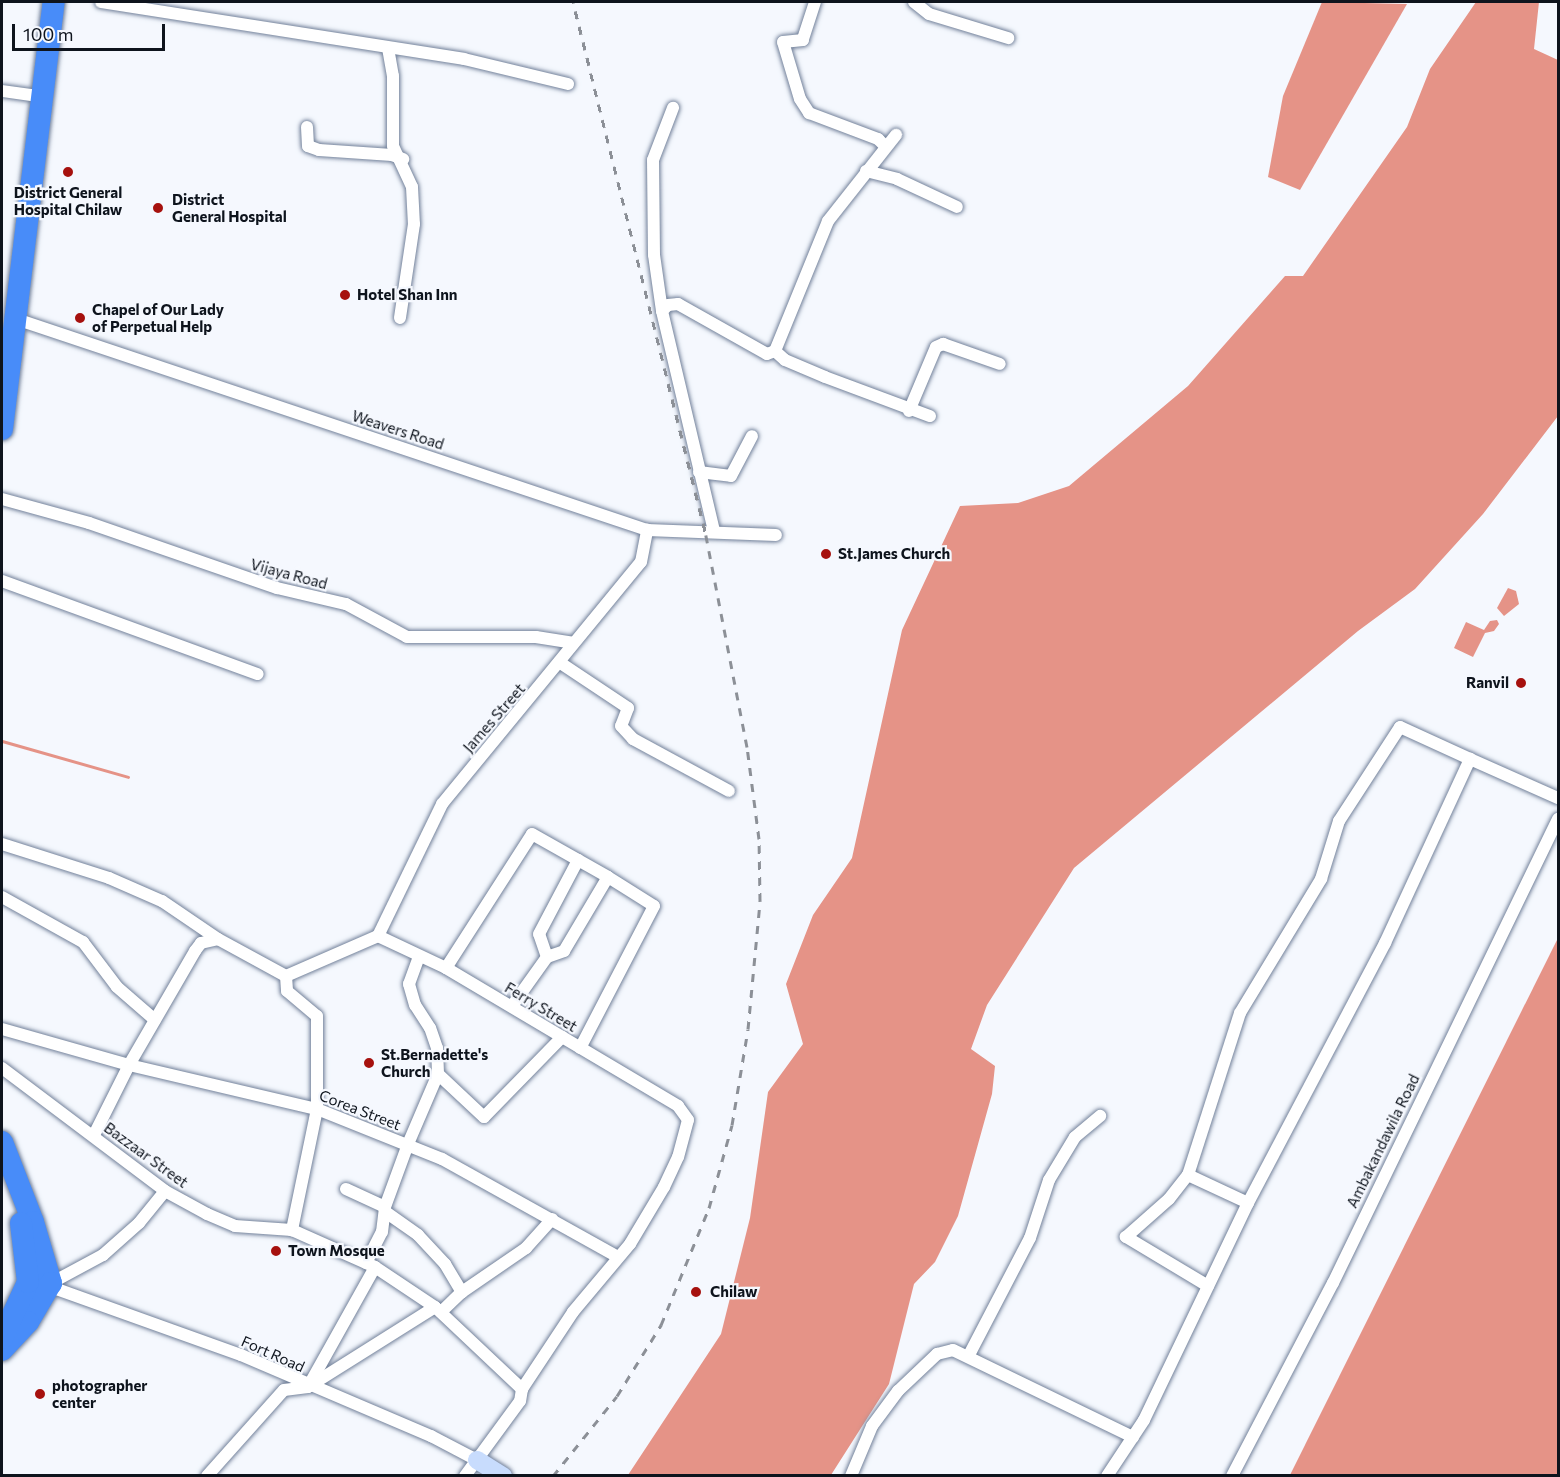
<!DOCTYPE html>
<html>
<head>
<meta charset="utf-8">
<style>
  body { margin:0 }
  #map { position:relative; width:1560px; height:1477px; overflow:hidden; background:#f5f8fe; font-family:Commissioner,sans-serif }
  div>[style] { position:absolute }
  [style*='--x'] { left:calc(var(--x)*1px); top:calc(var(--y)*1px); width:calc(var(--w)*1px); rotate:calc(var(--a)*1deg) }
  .water>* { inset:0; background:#e59387 }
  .stream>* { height:3px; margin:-1.5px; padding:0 1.5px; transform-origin:1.5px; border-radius:1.5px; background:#e59387 }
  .roads { filter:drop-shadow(0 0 2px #72819a) drop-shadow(0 0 2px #72819a) }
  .street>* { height:12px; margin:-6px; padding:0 6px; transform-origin:6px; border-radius:6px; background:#fff }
  .secondary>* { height:18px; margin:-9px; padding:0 9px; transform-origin:9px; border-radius:9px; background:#c8dcfd }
  .highway>* { height:22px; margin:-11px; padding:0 11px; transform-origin:11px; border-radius:11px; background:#488cf9 }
  .rail>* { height:3px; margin-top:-1.5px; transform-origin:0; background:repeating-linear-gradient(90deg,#8c9097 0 8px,transparent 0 16px) }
  .dots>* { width:16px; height:16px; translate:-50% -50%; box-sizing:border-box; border:3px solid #f5f8fe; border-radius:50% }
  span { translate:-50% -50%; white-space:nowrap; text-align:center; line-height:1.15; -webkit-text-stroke:4.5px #f5f8fe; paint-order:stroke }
  .poi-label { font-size:15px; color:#0e141d; font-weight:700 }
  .left { translate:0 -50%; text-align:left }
  .right { translate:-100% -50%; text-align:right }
  .street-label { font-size:15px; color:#0e141d }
  .frame { position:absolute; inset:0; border:3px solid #0e141d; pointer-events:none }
  .scale { position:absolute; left:12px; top:24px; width:153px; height:27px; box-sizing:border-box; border:3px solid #0e141d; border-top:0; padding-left:8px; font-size:18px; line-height:21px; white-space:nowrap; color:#0e141d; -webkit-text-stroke:4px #f5f8fe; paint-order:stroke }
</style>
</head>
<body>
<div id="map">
  <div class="water">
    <div style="clip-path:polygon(1322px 2px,1407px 4px,1300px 190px,1268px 177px,1283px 96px)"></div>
    <div style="clip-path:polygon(1476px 2px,1539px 2px,1534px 49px,1558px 60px,1558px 416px,1483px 514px,1415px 589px,1358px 631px,1074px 868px,987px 1005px,971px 1049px,995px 1066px,992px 1094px,958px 1216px,935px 1262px,914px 1284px,889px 1384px,831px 1475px,628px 1475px,721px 1334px,750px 1218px,768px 1092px,803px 1044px,786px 984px,813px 915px,852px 858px,902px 630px,960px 506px,1018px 503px,1069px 486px,1188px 386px,1285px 276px,1303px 276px,1407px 127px,1430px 69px)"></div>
    <div style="clip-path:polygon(1508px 588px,1516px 591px,1519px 604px,1504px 616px,1497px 608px)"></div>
    <div style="clip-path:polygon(1497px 620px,1499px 624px,1494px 631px,1485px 633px,1473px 657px,1454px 648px,1466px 622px,1484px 630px,1490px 621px)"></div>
    <div style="clip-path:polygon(1558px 938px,1558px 1475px,1290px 1475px)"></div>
  </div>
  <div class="stream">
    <div style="--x:2;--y:741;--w:131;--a:15.9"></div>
  </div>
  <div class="roads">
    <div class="street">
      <div style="--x:101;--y:2;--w:367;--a:8.9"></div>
      <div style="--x:464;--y:59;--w:107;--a:13.5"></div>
      <div style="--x:815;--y:2;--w:40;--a:108"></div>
      <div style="--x:803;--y:40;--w:20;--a:174"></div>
      <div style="--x:783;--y:42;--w:59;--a:73.4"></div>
      <div style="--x:800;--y:99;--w:17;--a:57"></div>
      <div style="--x:809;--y:113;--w:74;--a:20.6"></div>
      <div style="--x:878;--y:139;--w:11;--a:45"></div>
      <div style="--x:914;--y:2;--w:19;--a:39"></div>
      <div style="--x:929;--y:14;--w:83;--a:16.9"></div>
      <div style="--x:388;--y:48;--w:28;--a:80"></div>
      <div style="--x:393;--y:76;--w:70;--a:90"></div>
      <div style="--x:393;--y:146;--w:45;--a:65.1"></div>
      <div style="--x:412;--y:187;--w:37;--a:87"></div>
      <div style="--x:414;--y:224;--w:95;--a:98.5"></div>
      <div style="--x:2;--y:91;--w:43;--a:7.9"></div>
      <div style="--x:307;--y:127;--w:19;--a:87"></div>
      <div style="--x:308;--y:146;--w:12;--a:20"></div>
      <div style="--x:319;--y:150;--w:73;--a:3.9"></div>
      <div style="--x:392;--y:155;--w:12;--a:20"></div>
      <div style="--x:866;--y:171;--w:32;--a:14"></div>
      <div style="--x:897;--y:179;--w:66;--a:25"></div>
      <div style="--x:662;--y:311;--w:57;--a:-98.1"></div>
      <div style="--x:654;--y:255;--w:95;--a:-90.6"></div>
      <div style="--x:653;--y:160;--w:56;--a:-69"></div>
      <div style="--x:16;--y:319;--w:665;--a:18.49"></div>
      <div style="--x:647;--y:530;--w:129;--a:2.2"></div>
      <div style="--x:775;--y:351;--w:13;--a:42"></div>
      <div style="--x:785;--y:360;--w:43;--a:23"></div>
      <div style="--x:825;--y:377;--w:112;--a:20.4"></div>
      <div style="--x:909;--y:411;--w:69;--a:-67.1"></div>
      <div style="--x:936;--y:347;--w:8;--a:-23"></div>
      <div style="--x:943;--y:344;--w:60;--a:19.3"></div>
      <div style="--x:699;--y:472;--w:32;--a:7"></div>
      <div style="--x:731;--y:476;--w:45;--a:-62.3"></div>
      <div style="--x:2;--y:499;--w:90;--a:15.4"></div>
      <div style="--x:89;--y:523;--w:199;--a:19.1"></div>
      <div style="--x:277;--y:588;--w:71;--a:13.1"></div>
      <div style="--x:346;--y:604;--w:69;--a:28.4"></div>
      <div style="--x:407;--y:637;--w:129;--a:0"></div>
      <div style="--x:536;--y:637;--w:37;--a:9"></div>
      <div style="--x:714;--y:531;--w:226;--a:-103.3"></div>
      <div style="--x:662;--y:311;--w:8;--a:-45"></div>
      <div style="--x:668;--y:305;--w:10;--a:-6"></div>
      <div style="--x:678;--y:304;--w:102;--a:29.3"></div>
      <div style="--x:767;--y:354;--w:9;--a:-21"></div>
      <div style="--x:775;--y:351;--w:140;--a:-67.8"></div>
      <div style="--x:828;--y:221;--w:110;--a:-51.7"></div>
      <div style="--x:2;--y:581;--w:272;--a:20"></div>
      <div style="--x:559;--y:662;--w:83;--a:33.7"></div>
      <div style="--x:628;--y:708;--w:19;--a:111"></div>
      <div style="--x:621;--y:726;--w:18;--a:47"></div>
      <div style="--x:633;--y:739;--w:109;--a:28.4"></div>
      <div style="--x:2;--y:844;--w:112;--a:17.6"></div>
      <div style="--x:109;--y:878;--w:58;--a:23.5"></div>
      <div style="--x:162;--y:901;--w:68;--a:34.2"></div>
      <div style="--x:2;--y:897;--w:93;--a:29.1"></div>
      <div style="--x:83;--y:942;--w:56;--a:52.9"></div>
      <div style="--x:117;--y:987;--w:50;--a:41"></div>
      <div style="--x:378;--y:936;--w:147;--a:-64.1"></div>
      <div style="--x:442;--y:804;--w:313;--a:-50.6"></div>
      <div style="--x:641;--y:562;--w:33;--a:-79"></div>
      <div style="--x:547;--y:957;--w:24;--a:-109"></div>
      <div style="--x:539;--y:934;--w:84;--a:-62.2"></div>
      <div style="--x:446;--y:968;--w:159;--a:-57.3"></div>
      <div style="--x:532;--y:834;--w:87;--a:29.5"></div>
      <div style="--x:608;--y:877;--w:54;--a:32.2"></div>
      <div style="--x:654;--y:906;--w:160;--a:117.5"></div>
      <div style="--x:286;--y:976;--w:15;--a:86"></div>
      <div style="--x:287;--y:991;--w:39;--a:40"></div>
      <div style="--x:317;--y:1016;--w:93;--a:90"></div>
      <div style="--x:317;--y:1109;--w:124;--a:101.7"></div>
      <div style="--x:512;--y:1006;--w:60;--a:-54.5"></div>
      <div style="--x:547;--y:957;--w:18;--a:-19"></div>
      <div style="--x:564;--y:951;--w:86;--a:-59.3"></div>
      <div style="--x:2;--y:1029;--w:132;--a:15.8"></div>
      <div style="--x:129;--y:1065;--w:193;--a:13.2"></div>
      <div style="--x:317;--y:1109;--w:135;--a:21.8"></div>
      <div style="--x:442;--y:1159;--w:199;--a:29.1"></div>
      <div style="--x:2;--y:1068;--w:204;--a:37"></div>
      <div style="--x:165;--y:1191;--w:48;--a:28.7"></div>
      <div style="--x:207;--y:1214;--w:30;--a:23"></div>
      <div style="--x:235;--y:1226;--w:57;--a:4"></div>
      <div style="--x:292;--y:1230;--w:91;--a:24"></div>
      <div style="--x:375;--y:1267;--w:72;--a:33.7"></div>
      <div style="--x:435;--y:1307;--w:120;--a:43.3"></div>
      <div style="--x:438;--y:1074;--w:63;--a:43.1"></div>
      <div style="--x:484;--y:1117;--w:112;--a:-45.7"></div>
      <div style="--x:94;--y:1135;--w:78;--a:-63.4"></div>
      <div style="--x:129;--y:1065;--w:132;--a:-59.9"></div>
      <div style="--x:195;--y:951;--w:10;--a:-53"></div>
      <div style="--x:201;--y:943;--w:17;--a:-13"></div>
      <div style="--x:218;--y:939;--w:77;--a:28.6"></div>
      <div style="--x:286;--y:976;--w:100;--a:-23.5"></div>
      <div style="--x:378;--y:936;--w:75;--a:25.2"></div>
      <div style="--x:446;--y:968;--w:270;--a:30.7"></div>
      <div style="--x:678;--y:1106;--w:17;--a:54"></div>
      <div style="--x:688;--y:1120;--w:38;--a:105"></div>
      <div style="--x:678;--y:1157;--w:33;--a:115"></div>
      <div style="--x:664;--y:1187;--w:66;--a:120.8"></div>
      <div style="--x:630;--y:1244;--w:89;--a:130"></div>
      <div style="--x:573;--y:1312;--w:92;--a:123.5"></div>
      <div style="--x:522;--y:1389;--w:12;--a:99"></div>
      <div style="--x:520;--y:1401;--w:93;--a:126.3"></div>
      <div style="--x:1188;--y:1175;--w:66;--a:25"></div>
      <div style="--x:346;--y:1189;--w:43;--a:24.8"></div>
      <div style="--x:387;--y:1213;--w:38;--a:35"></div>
      <div style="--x:418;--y:1235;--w:40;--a:47"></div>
      <div style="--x:445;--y:1264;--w:33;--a:59"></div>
      <div style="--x:366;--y:1263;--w:35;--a:-63"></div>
      <div style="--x:382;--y:1232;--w:25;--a:-83"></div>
      <div style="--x:385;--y:1207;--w:67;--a:-69.9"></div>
      <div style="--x:408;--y:1144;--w:76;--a:-66.8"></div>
      <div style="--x:438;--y:1074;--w:26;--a:-92"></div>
      <div style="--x:437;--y:1048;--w:21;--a:-109"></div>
      <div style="--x:430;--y:1028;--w:27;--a:-123"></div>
      <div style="--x:415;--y:1005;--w:22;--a:-106"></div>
      <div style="--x:409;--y:984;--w:29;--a:-70"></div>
      <div style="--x:51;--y:1283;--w:59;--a:-28.3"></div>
      <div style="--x:103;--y:1255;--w:48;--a:-41.6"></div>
      <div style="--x:139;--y:1223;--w:41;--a:-50.9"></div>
      <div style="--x:1208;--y:1286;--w:96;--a:-149.1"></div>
      <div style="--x:1126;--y:1237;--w:57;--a:-41.5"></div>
      <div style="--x:1169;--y:1199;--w:31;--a:-52"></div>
      <div style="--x:1188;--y:1175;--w:170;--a:-72.2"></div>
      <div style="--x:1240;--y:1013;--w:157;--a:-58.8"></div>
      <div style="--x:1321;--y:879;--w:61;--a:-72.8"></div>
      <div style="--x:1339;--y:821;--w:112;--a:-57"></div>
      <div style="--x:1400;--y:727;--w:77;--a:24.6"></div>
      <div style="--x:51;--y:1287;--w:202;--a:19.7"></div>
      <div style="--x:241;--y:1355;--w:207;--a:23.1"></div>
      <div style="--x:431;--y:1436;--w:52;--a:27.6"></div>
      <div style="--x:441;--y:1312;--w:29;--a:-44"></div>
      <div style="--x:462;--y:1292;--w:78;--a:-34.5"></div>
      <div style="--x:526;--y:1248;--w:39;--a:-48"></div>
      <div style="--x:969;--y:1355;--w:132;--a:-62.5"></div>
      <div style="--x:1030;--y:1238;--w:61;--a:-71.9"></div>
      <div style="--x:1049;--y:1180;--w:50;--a:-58.8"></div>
      <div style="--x:1075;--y:1137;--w:33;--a:-40"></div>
      <div style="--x:308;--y:1387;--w:137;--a:-60.8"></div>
      <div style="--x:207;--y:1476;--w:115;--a:-48.2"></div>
      <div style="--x:284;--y:1390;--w:24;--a:-7"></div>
      <div style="--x:308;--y:1387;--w:150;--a:-32.2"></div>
      <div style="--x:851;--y:1476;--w:54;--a:-67.2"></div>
      <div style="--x:872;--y:1426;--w:44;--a:-53.4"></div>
      <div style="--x:898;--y:1391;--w:54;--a:-43.5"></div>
      <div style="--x:937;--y:1354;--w:16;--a:-14"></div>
      <div style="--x:953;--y:1350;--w:200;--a:25.8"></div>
      <div style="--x:1107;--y:1476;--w:67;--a:-56.5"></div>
      <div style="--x:1144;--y:1420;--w:241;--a:-64.4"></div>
      <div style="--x:1248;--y:1203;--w:294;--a:-62.2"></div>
      <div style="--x:1385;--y:943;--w:203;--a:-65.2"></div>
      <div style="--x:1470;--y:759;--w:96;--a:23.9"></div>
      <div style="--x:1232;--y:1476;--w:218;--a:-62.4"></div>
      <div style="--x:1333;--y:1283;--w:516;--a:-64.13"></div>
    </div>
    <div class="secondary">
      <div style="--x:477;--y:1460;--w:31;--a:32"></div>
    </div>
    <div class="highway">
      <div style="--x:2;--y:429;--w:430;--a:-83.1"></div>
      <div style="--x:2;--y:1142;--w:86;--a:68.8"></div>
      <div style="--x:33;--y:1222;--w:64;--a:73.6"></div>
      <div style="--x:51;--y:1283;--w:45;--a:120.5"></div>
      <div style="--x:28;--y:1322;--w:38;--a:133"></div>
      <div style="--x:2;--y:1338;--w:62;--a:-65.1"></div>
      <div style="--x:28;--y:1282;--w:59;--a:-96.8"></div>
    </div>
  </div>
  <div class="rail">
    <div style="--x:553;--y:1476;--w:102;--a:-51.3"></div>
    <div style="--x:617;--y:1396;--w:84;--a:-58.2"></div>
    <div style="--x:661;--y:1325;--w:126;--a:-67.7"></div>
    <div style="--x:709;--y:1208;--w:86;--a:-74.5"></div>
    <div style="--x:732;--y:1125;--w:97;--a:-80.5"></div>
    <div style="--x:748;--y:1029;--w:129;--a:-84.6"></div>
    <div style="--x:760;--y:901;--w:62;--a:-90.9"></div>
    <div style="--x:759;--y:839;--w:93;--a:-97.4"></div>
    <div style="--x:747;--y:747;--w:220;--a:-101"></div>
    <div style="--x:705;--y:531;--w:545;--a:-104.01"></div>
  </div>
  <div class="dots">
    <div style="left:68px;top:172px;background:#a6110e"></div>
    <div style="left:158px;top:208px;background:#a6110e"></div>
    <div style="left:345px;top:295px;background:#a6110e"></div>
    <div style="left:80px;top:318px;background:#a6110e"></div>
    <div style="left:826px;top:554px;background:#a6110e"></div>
    <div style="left:1521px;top:683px;background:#a6110e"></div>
    <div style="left:369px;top:1063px;background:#a6110e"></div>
    <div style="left:276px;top:1251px;background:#a6110e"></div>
    <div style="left:696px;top:1292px;background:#a6110e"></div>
    <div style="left:40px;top:1394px;background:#a6110e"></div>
  </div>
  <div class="poi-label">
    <span style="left:68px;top:201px">District General<br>Hospital Chilaw</span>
    <span class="left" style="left:172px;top:208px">District<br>General Hospital</span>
    <span class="left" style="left:357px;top:295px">Hotel Shan Inn</span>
    <span class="left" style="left:92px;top:318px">Chapel of Our Lady<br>of Perpetual Help</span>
    <span class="left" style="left:838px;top:554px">St.James Church</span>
    <span class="right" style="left:1509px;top:683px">Ranvil</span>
    <span class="left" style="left:381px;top:1063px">St.Bernadette's<br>Church</span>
    <span class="left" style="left:288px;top:1251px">Town Mosque</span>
    <span class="left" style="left:710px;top:1292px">Chilaw</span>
    <span class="left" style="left:52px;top:1394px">photographer<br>center</span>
  </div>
  <div class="street-label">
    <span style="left:398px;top:430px;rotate:18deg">Weavers Road</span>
    <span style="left:289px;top:574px;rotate:15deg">Vijaya Road</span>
    <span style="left:494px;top:718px;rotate:-49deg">James Street</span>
    <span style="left:541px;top:1007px;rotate:31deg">Ferry Street</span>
    <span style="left:360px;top:1110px;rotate:21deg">Corea Street</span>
    <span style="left:1383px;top:1141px;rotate:-64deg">Ambakandawila Road</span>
    <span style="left:146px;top:1155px;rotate:36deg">Bazzaar Street</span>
    <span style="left:273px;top:1354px;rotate:24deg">Fort Road</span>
  </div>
  <div class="frame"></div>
  <div class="scale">100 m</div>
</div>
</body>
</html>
